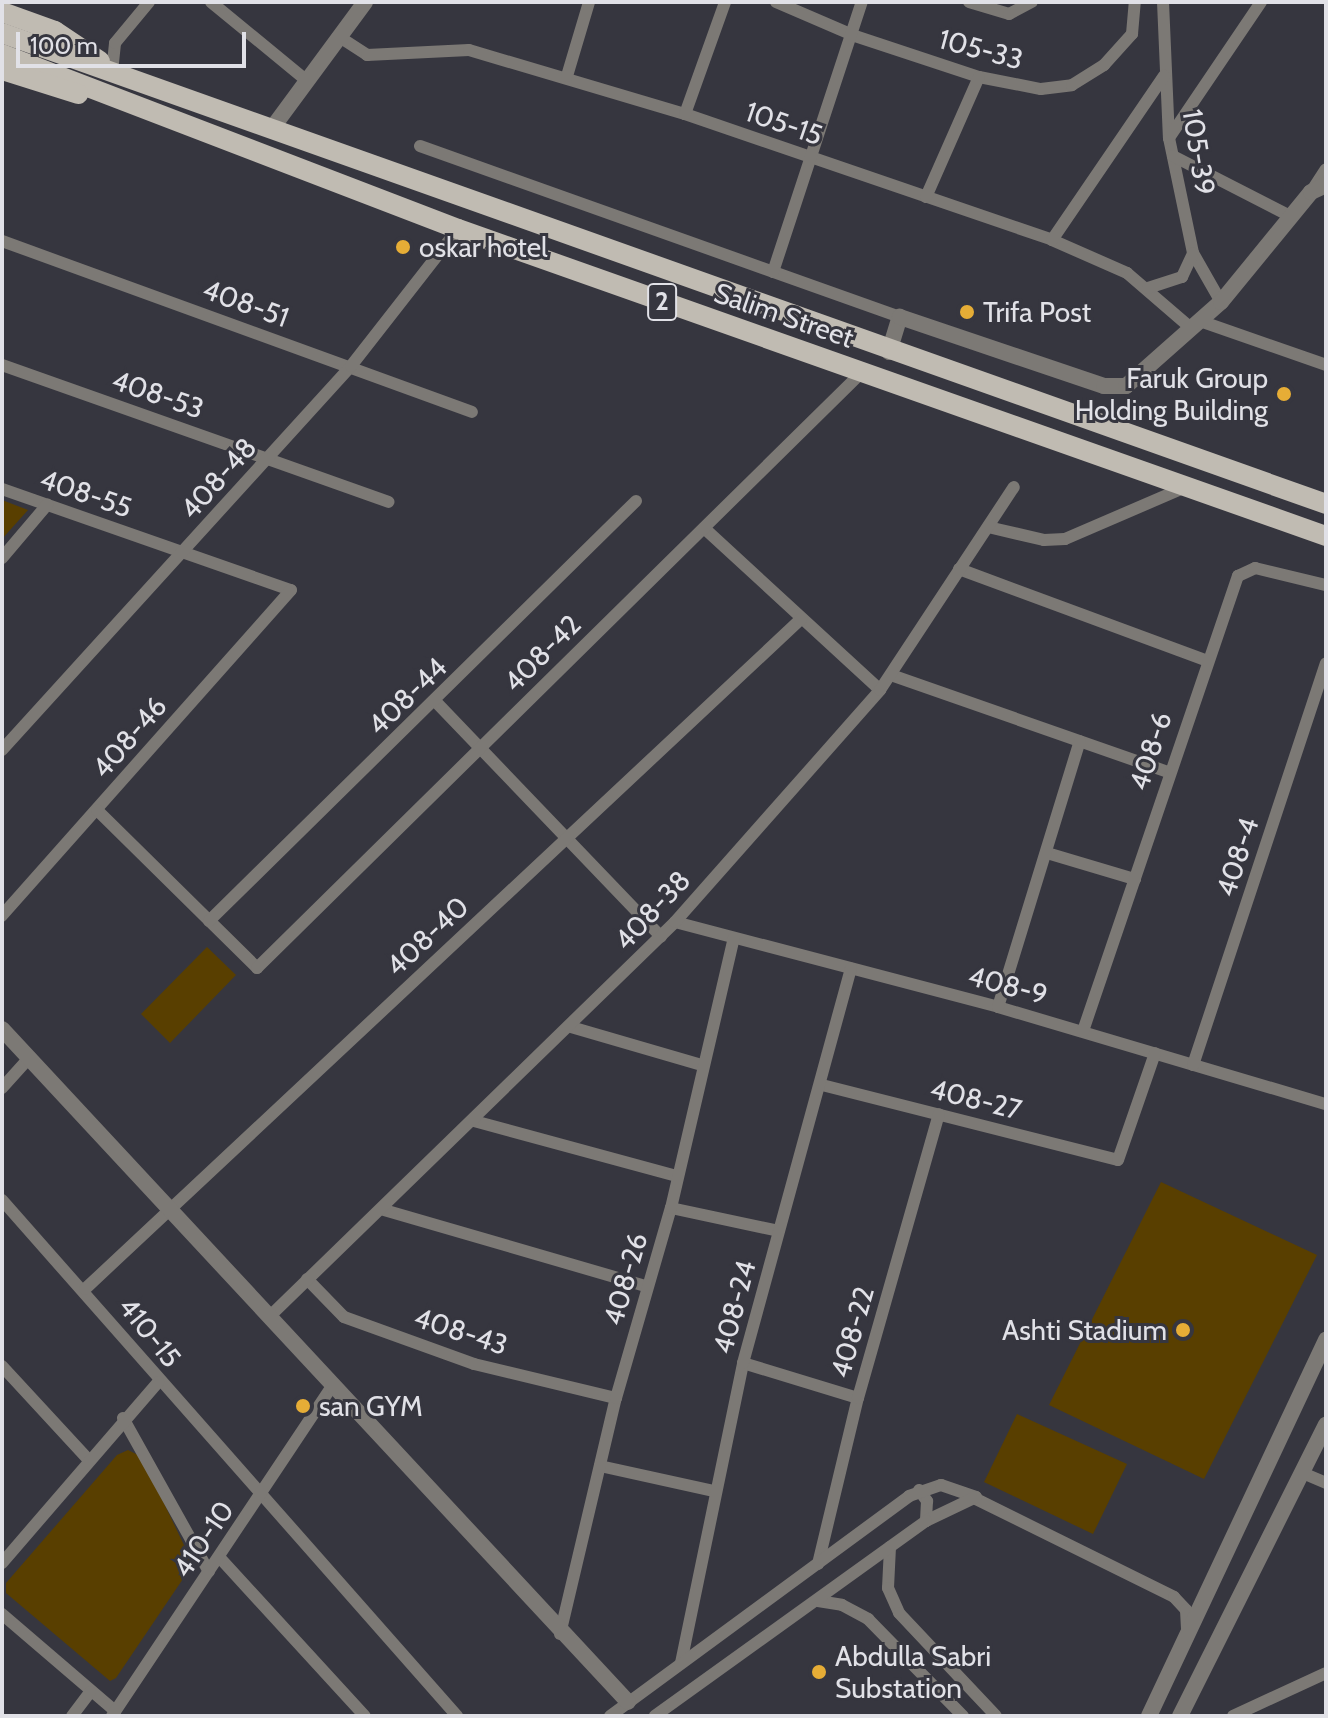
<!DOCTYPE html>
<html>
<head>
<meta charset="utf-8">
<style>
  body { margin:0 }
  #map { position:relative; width:1328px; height:1718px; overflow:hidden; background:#36363f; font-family:Cabin,sans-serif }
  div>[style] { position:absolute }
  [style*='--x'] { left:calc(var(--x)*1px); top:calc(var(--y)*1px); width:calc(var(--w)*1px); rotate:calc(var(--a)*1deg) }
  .green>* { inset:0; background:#593f00 }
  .minor>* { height:12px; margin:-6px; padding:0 6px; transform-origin:6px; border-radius:6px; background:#7c7975 }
  .tertiary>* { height:16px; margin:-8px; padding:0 8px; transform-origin:8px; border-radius:8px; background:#7c7975 }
  .primary>* { height:20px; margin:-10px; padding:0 10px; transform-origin:10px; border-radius:10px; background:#c0bbb2 }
  .dots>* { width:22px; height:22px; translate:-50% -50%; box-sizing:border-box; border:4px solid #36363f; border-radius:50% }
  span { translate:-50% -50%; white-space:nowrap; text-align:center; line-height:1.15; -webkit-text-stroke:6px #36363f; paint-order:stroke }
  .shield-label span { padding:2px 6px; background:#36363f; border:2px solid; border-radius:6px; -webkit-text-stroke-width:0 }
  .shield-label { font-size:26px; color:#e1e1e7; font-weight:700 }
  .street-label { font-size:28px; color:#e1e1e7 }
  .poi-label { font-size:28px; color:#e1e1e7 }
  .left { translate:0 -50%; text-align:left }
  .right { translate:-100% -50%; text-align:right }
  .frame { position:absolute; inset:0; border:4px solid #e1e1e7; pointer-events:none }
  .scale { position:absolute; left:16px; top:32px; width:230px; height:36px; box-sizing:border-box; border:4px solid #e1e1e7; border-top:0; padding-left:10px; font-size:24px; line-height:28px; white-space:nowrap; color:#e1e1e7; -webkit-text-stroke:6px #36363f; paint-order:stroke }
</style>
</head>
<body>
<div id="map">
  <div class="green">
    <div style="clip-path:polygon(2px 500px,28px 510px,2px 539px)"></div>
    <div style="clip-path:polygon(207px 947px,236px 975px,170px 1043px,141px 1014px)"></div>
    <div style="clip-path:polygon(1161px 1182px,1317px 1255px,1204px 1479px,1049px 1405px)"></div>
    <div style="clip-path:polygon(1017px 1414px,1127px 1464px,1093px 1534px,984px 1482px)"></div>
    <div style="clip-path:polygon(128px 1450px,142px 1457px,193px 1564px,116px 1678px,110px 1681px,6px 1593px,6px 1583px,117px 1455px)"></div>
  </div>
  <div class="minor">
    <div style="--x:211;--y:2;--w:123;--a:39.4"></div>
    <div style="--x:776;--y:2;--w:86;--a:23.3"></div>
    <div style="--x:855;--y:36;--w:131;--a:18.3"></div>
    <div style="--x:979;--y:77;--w:63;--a:11"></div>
    <div style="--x:1041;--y:89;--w:31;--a:-7"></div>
    <div style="--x:1072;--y:85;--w:38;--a:-32"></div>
    <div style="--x:1104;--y:65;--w:42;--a:-47.9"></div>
    <div style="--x:1132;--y:34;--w:32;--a:-85"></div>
    <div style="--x:969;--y:2;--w:42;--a:16.7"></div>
    <div style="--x:1009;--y:14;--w:26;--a:-28"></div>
    <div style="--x:1163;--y:2;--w:136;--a:87.5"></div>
    <div style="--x:1169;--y:138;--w:117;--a:78.2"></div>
    <div style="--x:1193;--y:253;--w:56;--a:60.3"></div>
    <div style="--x:338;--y:36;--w:35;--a:33"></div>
    <div style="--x:367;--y:55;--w:102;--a:-2.8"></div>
    <div style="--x:469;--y:50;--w:225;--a:16.5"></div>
    <div style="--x:685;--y:114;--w:388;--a:18.9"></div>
    <div style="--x:1052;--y:240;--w:82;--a:23.7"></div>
    <div style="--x:1127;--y:273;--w:86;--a:40.7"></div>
    <div style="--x:112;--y:72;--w:29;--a:-84"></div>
    <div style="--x:115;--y:43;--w:53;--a:-50.3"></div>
    <div style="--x:567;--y:76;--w:77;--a:-73.4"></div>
    <div style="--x:685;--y:114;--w:119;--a:-70.3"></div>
    <div style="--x:1169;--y:138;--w:164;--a:-55.9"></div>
    <div style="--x:420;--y:146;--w:510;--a:19.61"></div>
    <div style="--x:1173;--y:156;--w:134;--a:27.1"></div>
    <div style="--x:1311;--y:192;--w:27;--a:-57"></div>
    <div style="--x:926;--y:197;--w:131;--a:-66.2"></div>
    <div style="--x:1052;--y:240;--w:199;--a:-55.7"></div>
    <div style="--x:2;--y:241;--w:500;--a:19.99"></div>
    <div style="--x:773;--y:272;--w:284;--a:-71.8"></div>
    <div style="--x:1148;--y:288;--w:36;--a:-18"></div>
    <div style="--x:1182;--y:277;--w:26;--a:-65"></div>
    <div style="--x:1200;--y:321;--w:133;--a:19.2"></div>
    <div style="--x:2;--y:365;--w:410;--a:19.5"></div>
    <div style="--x:2;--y:489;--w:306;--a:19.3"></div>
    <div style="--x:291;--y:590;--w:436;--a:131.6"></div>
    <div style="--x:988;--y:527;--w:57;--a:13.1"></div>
    <div style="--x:1044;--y:540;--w:21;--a:-3"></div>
    <div style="--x:1065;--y:539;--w:132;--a:-23.3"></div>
    <div style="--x:704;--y:528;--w:239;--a:42.6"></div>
    <div style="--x:2;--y:558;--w:70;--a:-49.7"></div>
    <div style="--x:959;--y:569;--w:262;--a:20.3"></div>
    <div style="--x:891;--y:675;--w:293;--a:19.3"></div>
    <div style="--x:436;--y:702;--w:325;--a:46.2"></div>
    <div style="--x:2;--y:750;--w:519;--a:-47.73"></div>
    <div style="--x:351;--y:366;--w:174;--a:-52"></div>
    <div style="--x:97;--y:810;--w:225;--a:44.6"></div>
    <div style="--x:257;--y:968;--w:849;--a:-44.57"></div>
    <div style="--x:1047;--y:853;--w:92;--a:16.5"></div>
    <div style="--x:209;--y:921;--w:599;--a:-44.53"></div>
    <div style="--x:675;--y:922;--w:334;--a:14.7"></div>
    <div style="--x:998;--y:1007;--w:342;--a:16.5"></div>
    <div style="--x:998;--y:1007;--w:278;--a:-72.9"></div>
    <div style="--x:571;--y:1027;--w:136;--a:16.2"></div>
    <div style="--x:1083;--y:1031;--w:481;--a:-71.2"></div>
    <div style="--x:1238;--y:576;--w:19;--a:-25"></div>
    <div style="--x:1255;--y:568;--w:73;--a:13.5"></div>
    <div style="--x:1193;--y:1065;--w:423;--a:-71.7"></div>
    <div style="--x:822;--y:1085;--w:305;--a:14.2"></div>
    <div style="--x:1118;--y:1160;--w:113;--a:-70.9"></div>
    <div style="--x:2;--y:1088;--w:42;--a:-47.9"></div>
    <div style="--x:474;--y:1121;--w:209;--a:15.2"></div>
    <div style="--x:2;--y:1200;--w:688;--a:48.59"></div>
    <div style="--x:671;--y:1208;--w:110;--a:12"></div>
    <div style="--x:384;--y:1210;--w:273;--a:16.2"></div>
    <div style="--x:307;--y:1279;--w:53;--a:45.8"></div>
    <div style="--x:344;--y:1317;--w:138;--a:19.9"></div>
    <div style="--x:474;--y:1364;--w:146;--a:13.5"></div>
    <div style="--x:85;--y:1289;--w:981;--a:-43.1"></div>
    <div style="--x:269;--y:1317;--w:566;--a:-44.21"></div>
    <div style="--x:675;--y:922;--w:310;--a:-48.5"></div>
    <div style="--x:880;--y:690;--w:243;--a:-56.6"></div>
    <div style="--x:743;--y:1363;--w:120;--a:16.9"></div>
    <div style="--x:2;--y:1366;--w:125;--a:47.3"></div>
    <div style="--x:123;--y:1418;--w:176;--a:60.8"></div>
    <div style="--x:600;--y:1466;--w:117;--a:12.4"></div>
    <div style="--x:1305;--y:1474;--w:23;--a:23"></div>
    <div style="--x:919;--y:1490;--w:14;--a:54"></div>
    <div style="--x:927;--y:1501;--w:20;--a:93"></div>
    <div style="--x:976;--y:1499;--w:221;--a:26.3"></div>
    <div style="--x:1174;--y:1597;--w:18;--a:47"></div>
    <div style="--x:1186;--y:1610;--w:22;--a:87"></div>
    <div style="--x:890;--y:1547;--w:41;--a:92.8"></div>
    <div style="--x:888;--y:1588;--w:27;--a:66"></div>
    <div style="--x:899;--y:1613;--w:141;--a:46.7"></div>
    <div style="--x:220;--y:1558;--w:214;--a:47.5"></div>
    <div style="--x:2;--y:1563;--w:239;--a:-49.2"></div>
    <div style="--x:818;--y:1564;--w:171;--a:-76.5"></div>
    <div style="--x:858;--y:1398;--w:295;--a:-74.1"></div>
    <div style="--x:818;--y:1601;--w:24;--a:9"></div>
    <div style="--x:842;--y:1605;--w:30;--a:28"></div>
    <div style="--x:868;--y:1619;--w:136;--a:45.6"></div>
    <div style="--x:2;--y:1614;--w:149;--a:40.6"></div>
    <div style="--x:560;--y:1634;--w:243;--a:-76.7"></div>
    <div style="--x:616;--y:1398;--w:198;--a:-73.9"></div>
    <div style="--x:671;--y:1208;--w:277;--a:-76.9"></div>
    <div style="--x:681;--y:1663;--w:306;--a:-78.3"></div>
    <div style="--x:743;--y:1363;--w:409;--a:-74.7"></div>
    <div style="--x:72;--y:1716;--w:30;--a:-53"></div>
    <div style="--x:112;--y:1716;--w:394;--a:-56.3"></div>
    <div style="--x:610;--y:1716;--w:371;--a:-36.3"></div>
    <div style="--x:909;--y:1496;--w:34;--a:-19"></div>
    <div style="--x:941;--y:1485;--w:37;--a:19"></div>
    <div style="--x:976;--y:1497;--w:55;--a:154.4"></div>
    <div style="--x:926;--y:1521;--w:334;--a:144.3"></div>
    <div style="--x:1233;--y:1716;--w:102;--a:-24.8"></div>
  </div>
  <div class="tertiary">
    <div style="--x:273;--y:127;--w:155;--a:-53.6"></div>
    <div style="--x:889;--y:352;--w:37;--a:-73"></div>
    <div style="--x:900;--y:317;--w:215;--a:18.7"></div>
    <div style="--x:1104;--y:386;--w:22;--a:0"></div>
    <div style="--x:1126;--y:386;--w:127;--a:-41.5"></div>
    <div style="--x:1221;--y:302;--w:142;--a:-50.7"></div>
    <div style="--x:1311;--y:192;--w:17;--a:-25"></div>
    <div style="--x:2;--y:1029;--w:919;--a:47.07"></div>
    <div style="--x:1149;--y:1716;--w:416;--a:-64.8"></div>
    <div style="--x:1180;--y:1716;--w:326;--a:-63.4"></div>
  </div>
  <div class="primary">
    <div style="--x:2;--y:12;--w:56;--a:19.7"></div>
    <div style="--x:55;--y:31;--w:54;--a:33.7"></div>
    <div style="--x:2;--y:33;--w:1405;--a:19.58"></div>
    <div style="--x:2;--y:54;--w:488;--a:21"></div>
    <div style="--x:458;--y:229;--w:921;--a:19.48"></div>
    <div style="--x:2;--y:70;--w:80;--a:17.5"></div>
  </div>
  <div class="dots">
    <div style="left:403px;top:247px;background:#e6ad36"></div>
    <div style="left:967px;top:312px;background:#e6ad36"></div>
    <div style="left:1284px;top:394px;background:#e6ad36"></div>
    <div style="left:1183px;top:1330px;background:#e6ad36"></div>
    <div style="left:303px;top:1406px;background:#e6ad36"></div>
    <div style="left:819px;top:1672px;background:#e6ad36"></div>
  </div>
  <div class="shield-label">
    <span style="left:662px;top:302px">2</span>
  </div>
  <div class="street-label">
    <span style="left:981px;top:49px;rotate:15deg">105-33</span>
    <span style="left:784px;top:123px;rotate:19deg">105-15</span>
    <span style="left:1199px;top:152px;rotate:81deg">105-39</span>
    <span style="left:246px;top:303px;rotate:20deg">408-51</span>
    <span style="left:784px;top:315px;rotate:19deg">Salim Street</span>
    <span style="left:158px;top:394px;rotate:19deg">408-53</span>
    <span style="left:218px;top:478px;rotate:-48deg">408-48</span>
    <span style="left:86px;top:493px;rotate:19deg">408-55</span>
    <span style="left:542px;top:653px;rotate:-45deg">408-42</span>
    <span style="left:407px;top:696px;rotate:-44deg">408-44</span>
    <span style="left:129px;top:737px;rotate:-49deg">408-46</span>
    <span style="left:1150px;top:751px;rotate:-72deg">408-6</span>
    <span style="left:1237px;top:857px;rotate:-72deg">408-4</span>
    <span style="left:652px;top:910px;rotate:-47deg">408-38</span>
    <span style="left:427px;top:936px;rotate:-43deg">408-40</span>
    <span style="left:1008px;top:985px;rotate:15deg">408-9</span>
    <span style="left:976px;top:1099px;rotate:14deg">408-27</span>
    <span style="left:625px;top:1279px;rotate:-74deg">408-26</span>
    <span style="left:734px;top:1307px;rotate:-75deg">408-24</span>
    <span style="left:461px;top:1331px;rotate:18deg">408-43</span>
    <span style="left:150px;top:1332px;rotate:51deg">410-15</span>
    <span style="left:852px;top:1332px;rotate:-74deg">408-22</span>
    <span style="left:203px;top:1539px;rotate:-56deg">410-10</span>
  </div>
  <div class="poi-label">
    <span class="left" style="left:419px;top:247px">oskar hotel</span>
    <span class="left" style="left:983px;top:312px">Trifa Post</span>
    <span class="right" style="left:1268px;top:394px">Faruk Group<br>Holding Building</span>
    <span class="right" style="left:1167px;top:1330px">Ashti Stadium</span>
    <span class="left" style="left:319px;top:1406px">san GYM</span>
    <span class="left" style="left:835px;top:1672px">Abdulla Sabri<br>Substation</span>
  </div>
  <div class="frame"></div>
  <div class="scale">100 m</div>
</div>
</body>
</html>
